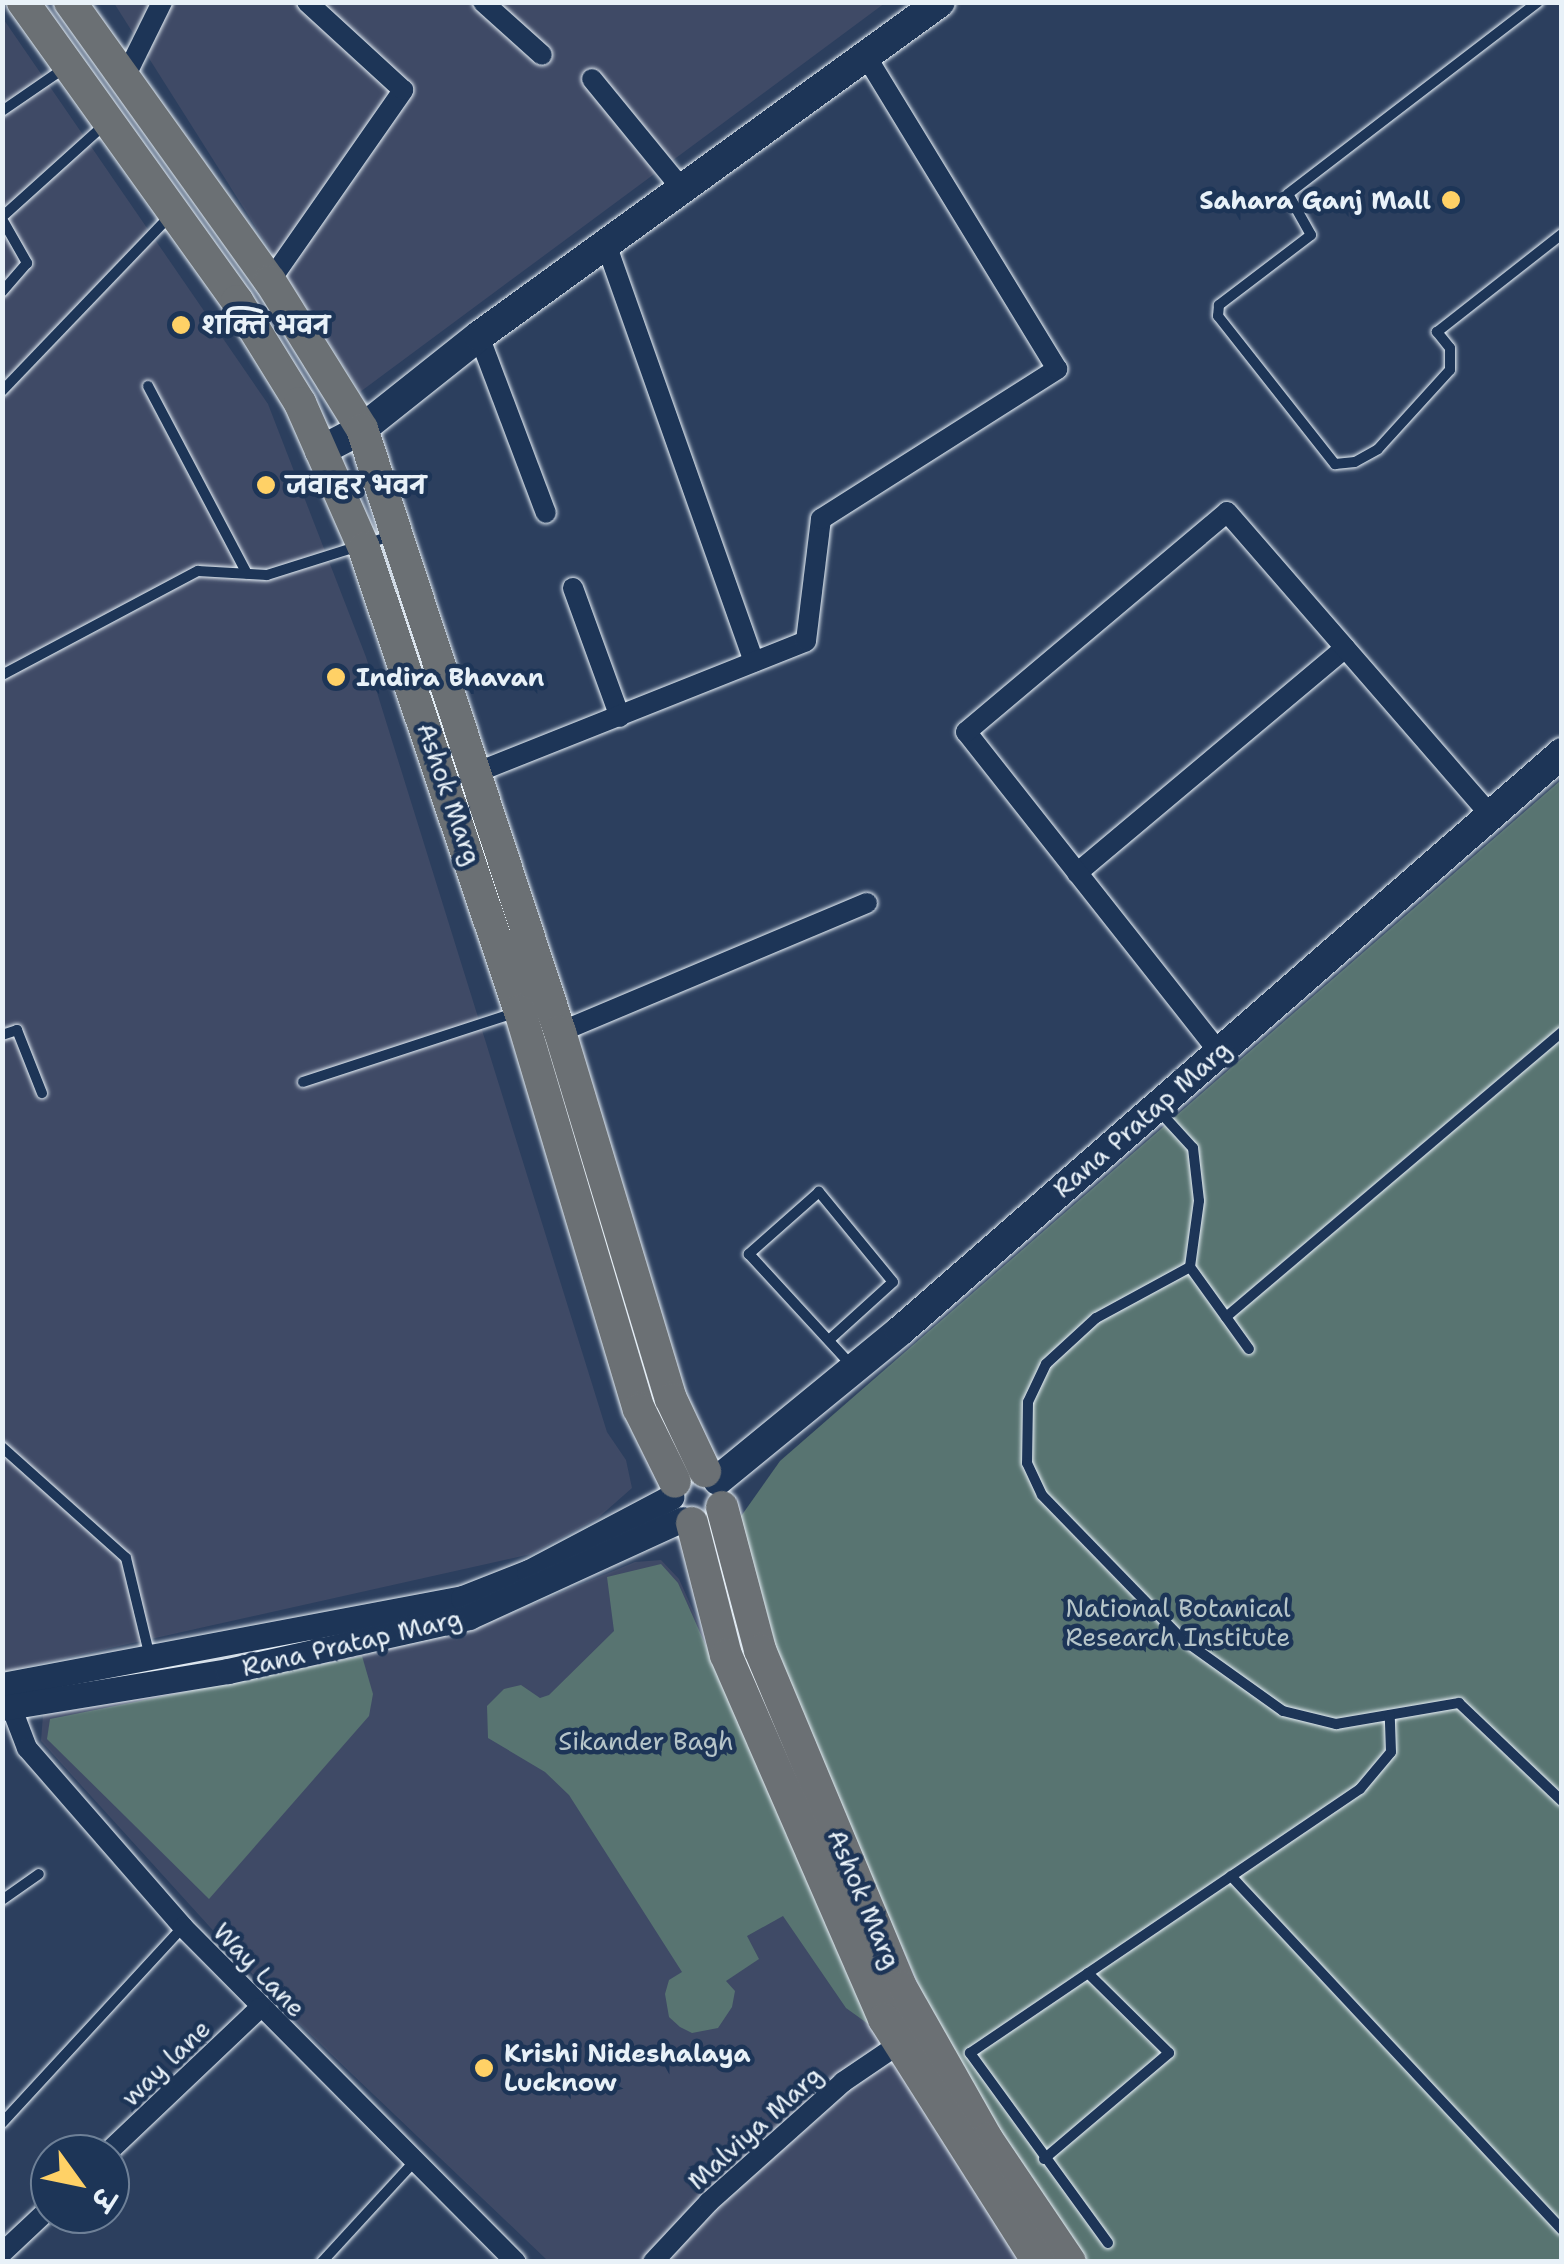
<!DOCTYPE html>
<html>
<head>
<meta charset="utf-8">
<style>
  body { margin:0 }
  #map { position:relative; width:1564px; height:2264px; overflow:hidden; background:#2c3f5e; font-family:"Shantell Sans","Playpen Sans Deva",sans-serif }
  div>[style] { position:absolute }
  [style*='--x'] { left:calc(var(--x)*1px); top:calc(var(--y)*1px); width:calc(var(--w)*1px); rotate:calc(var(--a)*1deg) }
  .built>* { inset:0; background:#3f4a66 }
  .green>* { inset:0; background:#587471 }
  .roads { filter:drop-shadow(0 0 2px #e8f1f8) drop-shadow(0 0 2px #e8f1f8) }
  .service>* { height:10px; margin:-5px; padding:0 5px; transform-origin:5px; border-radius:5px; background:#1d3557 }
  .minor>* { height:20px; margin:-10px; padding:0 10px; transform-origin:10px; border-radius:10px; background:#1d3557 }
  .tertiary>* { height:25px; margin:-12.5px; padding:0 12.5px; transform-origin:12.5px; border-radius:12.5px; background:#1d3557 }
  .secondary>* { height:30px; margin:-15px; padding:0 15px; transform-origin:15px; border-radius:15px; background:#1d3557 }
  .primary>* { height:32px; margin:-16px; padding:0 16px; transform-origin:16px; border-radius:16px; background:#6b7074 }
  .dots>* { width:28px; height:28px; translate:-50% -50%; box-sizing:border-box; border:5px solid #1d3557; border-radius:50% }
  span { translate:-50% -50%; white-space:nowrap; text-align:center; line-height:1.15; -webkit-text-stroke:9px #1d3557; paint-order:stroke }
  .poi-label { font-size:25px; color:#e8f1f8; font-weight:700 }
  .right { translate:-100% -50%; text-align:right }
  .left { translate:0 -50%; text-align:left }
  .street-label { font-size:25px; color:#e8f1f8 }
  .park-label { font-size:25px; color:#b6c5c9 }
  .frame { position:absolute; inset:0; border:5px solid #e8f1f8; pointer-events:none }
  .north { position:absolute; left:30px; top:2134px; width:100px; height:100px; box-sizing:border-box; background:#1d3557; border:2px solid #6e8097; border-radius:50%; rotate:123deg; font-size:28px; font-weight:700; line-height:40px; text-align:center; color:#e8f1f8 }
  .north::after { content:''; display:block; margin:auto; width:35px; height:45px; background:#ffd166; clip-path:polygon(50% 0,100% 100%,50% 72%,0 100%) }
</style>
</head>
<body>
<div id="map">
  <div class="built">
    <div style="clip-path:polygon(114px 3px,885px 3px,360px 392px)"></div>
    <div style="clip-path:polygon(2px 17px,268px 404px,366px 657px,607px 1432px,626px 1460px,632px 1488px,598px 1518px,531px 1554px,3px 1672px)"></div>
    <div style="clip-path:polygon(661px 1560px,679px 1579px,880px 2029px,1025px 2261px,548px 2261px,288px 2013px,41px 1741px,43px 1715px,470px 1630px,635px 1562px)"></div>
  </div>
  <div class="green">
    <div style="clip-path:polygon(1561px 780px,1561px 2261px,1086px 2261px,948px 2052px,758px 1620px,739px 1519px,780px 1461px)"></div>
    <div style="clip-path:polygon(661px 1564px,678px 1583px,878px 2031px,846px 2008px,783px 1916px,747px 1936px,759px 1959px,726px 1981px,735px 1991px,732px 2007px,718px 2028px,692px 2033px,680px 2027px,669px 2017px,665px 1994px,669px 1980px,682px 1972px,569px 1795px,545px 1772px,488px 1738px,487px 1706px,504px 1689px,521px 1685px,540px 1698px,549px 1695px,614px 1631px,607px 1577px)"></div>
    <div style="clip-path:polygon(362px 1656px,373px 1694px,369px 1716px,209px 1899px,47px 1739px,50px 1719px)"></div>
  </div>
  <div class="roads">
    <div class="service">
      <div style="--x:1538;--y:2;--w:315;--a:142.5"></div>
      <div style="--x:1288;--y:194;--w:47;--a:60.7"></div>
      <div style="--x:1311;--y:235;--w:116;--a:142.7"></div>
      <div style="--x:1219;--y:305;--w:11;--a:95"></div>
      <div style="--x:1218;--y:316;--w:189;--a:51.7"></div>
      <div style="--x:1335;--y:464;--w:20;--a:-6"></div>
      <div style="--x:1355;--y:462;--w:26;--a:-29"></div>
      <div style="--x:1378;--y:449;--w:107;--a:-47.7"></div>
      <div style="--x:1450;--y:370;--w:22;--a:-90"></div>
      <div style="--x:1450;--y:348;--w:21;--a:-129"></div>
      <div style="--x:1437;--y:332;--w:159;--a:-38.1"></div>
      <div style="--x:2;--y:111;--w:74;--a:-34.5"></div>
      <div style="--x:2;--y:217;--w:137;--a:-42"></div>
      <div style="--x:2;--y:219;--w:51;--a:60.4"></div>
      <div style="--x:27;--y:263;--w:38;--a:131"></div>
      <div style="--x:148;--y:386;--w:212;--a:62.2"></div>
      <div style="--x:2;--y:391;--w:241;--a:-46.2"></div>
      <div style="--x:2;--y:675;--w:222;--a:-28"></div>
      <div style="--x:198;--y:571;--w:69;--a:3.3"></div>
      <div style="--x:267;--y:575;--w:133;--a:-17.5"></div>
      <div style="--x:2;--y:1035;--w:16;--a:-18"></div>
      <div style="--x:17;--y:1030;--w:68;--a:68.4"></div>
      <div style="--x:303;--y:1082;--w:222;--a:-18.1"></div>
      <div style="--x:1160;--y:1112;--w:49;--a:47.5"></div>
      <div style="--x:1193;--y:1148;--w:53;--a:83.5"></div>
      <div style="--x:1199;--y:1201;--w:67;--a:97.8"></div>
      <div style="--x:1190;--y:1267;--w:101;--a:54.3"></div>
      <div style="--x:1190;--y:1267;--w:107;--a:151.5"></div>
      <div style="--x:1096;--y:1318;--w:68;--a:137.4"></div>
      <div style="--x:1046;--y:1364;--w:42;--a:115.3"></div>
      <div style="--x:1028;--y:1402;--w:61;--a:90.9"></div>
      <div style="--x:1027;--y:1463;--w:35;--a:65"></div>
      <div style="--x:1042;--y:1495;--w:201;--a:45.8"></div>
      <div style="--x:1182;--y:1639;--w:124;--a:35.5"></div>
      <div style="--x:1283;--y:1711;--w:55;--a:13.8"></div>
      <div style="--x:1336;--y:1724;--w:125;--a:-9.7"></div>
      <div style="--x:1459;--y:1703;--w:142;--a:43.6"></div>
      <div style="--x:1226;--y:1317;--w:441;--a:-40.3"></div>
      <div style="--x:829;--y:1340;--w:86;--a:-42.2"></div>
      <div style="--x:893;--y:1282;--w:117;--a:-129.4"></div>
      <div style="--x:819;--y:1192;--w:94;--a:138.5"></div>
      <div style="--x:749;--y:1254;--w:149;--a:47.4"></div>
      <div style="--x:2;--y:1447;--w:166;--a:41.8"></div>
      <div style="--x:126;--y:1558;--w:102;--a:76.4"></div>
      <div style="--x:1231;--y:1876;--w:485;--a:46.9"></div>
      <div style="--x:2;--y:1900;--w:45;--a:-35.1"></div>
      <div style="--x:2;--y:2123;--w:265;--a:-47.3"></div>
      <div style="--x:1044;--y:2159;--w:164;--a:-40.3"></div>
      <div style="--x:1169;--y:2053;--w:114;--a:-135.4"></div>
      <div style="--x:1108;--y:2243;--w:235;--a:-126"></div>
      <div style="--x:970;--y:2053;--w:471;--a:-34.1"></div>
      <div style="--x:1360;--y:1789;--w:48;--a:-50"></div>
      <div style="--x:1391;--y:1752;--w:37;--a:-92"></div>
      <div style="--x:322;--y:2262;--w:134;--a:-47.4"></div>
    </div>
    <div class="minor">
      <div style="--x:483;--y:2;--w:79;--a:41.9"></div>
      <div style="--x:124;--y:79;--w:86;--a:-63.7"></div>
      <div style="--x:592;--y:79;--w:142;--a:50.7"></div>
      <div style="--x:606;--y:244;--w:443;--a:70.5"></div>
      <div style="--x:270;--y:281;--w:233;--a:-55.1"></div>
      <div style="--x:403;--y:90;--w:130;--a:-137.5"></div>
      <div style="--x:479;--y:336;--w:189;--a:69.3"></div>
      <div style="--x:573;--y:588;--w:137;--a:70"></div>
      <div style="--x:475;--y:773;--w:356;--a:-21.7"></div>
      <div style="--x:806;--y:641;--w:123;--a:-83"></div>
      <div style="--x:821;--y:519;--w:280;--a:-32.4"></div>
      <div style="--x:1057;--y:369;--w:367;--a:-121.4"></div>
      <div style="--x:1077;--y:873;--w:350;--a:-40"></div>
      <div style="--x:560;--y:1032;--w:333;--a:-22.8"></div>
      <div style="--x:1219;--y:1052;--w:408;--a:-128.3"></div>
      <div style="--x:966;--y:732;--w:341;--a:-40.1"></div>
      <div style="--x:1227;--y:512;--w:401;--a:49"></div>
      <div style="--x:7;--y:1696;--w:56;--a:69"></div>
      <div style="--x:27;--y:1748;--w:237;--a:48.9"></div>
      <div style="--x:183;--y:1927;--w:472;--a:45.2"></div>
      <div style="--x:106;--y:2154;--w:212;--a:-43.5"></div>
      <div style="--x:2;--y:2253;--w:66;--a:-43.2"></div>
      <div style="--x:653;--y:2262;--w:82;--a:-47"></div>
      <div style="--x:709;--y:2202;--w:180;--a:-41.8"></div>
      <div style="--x:843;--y:2082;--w:68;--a:-34.2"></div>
    </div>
    <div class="tertiary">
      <div style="--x:2;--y:1685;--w:469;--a:-10.7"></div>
      <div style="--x:463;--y:1598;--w:71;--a:-21.5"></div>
      <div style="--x:529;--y:1572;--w:161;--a:-27.8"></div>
      <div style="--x:2;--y:1708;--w:229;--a:-9.3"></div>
      <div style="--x:228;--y:1671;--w:247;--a:-12.6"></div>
      <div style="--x:469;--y:1617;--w:235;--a:-24.6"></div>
    </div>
    <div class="secondary">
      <div style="--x:320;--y:451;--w:47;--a:-27.6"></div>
      <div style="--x:362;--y:429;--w:149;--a:-38.5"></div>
      <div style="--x:479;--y:336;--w:569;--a:-35.92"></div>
      <div style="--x:718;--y:1480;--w:235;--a:-39.3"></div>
      <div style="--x:900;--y:1331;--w:879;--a:-41.12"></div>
    </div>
    <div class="primary">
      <div style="--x:23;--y:2;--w:368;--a:54.4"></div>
      <div style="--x:237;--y:301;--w:120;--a:58.3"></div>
      <div style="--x:300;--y:403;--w:158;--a:66.2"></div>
      <div style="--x:364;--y:548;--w:489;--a:71.4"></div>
      <div style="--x:520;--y:1011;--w:415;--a:73.4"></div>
      <div style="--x:639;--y:1409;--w:81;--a:63.7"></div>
      <div style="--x:70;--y:2;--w:343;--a:54.4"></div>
      <div style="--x:270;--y:281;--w:174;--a:58.1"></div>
      <div style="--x:362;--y:429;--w:635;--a:71.82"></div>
      <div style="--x:560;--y:1032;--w:383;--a:73.2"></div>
      <div style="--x:671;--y:1399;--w:80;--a:64.7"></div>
      <div style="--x:722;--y:1507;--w:148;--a:75.1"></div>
      <div style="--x:760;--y:1650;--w:365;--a:67.3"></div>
      <div style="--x:901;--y:1987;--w:175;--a:60.5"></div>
      <div style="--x:987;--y:2139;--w:148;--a:56"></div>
      <div style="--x:692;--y:1523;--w:136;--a:75.6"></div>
      <div style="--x:726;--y:1655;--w:397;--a:66.5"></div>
      <div style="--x:884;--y:2019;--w:288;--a:57.6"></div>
    </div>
  </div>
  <div class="dots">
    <div style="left:1451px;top:200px;background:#ffd166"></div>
    <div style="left:181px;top:325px;background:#ffd166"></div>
    <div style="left:266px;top:485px;background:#ffd166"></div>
    <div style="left:336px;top:677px;background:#ffd166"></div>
    <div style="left:484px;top:2068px;background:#ffd166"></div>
  </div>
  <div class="poi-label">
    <span class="right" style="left:1431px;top:200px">Sahara Ganj Mall</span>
    <span class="left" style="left:201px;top:325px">शक्ति भवन</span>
    <span class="left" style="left:286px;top:485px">जवाहर भवन</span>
    <span class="left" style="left:356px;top:677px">Indira Bhavan</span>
    <span class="left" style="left:504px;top:2068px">Krishi Nideshalaya<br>Lucknow</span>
  </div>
  <div class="street-label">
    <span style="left:449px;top:794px;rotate:71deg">Ashok Marg</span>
    <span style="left:1142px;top:1119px;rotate:-41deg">Rana Pratap Marg</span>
    <span style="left:352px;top:1643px;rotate:-13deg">Rana Pratap Marg</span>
    <span style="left:864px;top:1899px;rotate:67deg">Ashok Marg</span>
    <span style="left:259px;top:1970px;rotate:46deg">Way Lane</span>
    <span style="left:166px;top:2063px;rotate:-44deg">way lane</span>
    <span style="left:755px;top:2128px;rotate:-42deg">Malviya Marg</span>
  </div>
  <div class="park-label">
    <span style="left:1178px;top:1623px">National Botanical<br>Research Institute</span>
    <span style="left:646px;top:1741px">Sikander Bagh</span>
  </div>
  <div class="frame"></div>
  <div class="north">उ</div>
</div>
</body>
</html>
